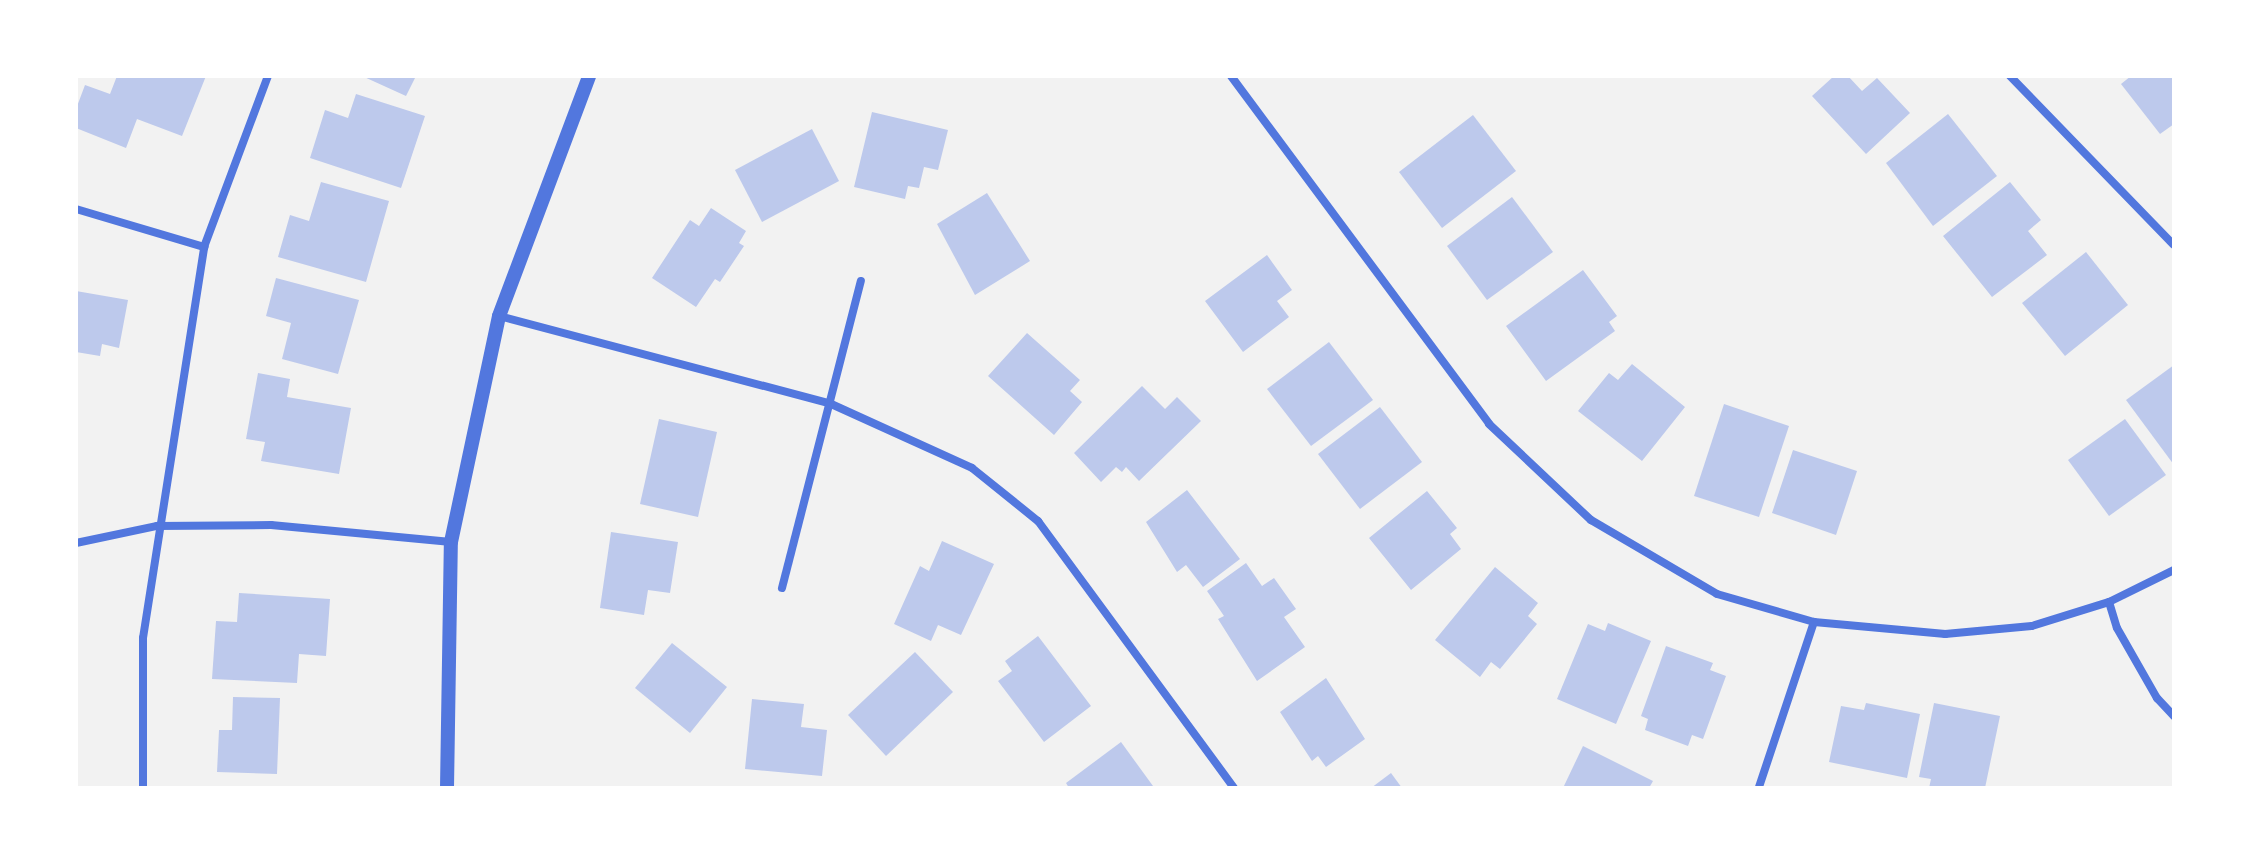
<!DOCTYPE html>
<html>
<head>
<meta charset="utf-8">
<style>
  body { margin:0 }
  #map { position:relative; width:2250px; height:864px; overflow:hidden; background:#f2f2f2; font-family:"DM Sans",sans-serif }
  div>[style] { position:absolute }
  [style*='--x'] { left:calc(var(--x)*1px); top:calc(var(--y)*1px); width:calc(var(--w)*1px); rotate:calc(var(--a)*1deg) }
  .building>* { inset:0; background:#bdc9ec }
  .minor>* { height:8px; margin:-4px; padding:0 4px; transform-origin:4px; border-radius:4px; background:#5277de }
  .tertiary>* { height:14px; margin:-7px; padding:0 7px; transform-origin:7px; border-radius:7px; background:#5277de }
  span { translate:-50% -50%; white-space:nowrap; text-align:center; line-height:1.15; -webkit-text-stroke:7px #fff; paint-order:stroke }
  .frame { position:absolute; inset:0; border:78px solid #fff; pointer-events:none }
</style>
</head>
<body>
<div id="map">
  <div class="building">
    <div style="clip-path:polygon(117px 76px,206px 76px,182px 136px,137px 119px,126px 148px,76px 128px,76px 109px,85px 85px,110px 94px)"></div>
    <div style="clip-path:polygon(362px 76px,416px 76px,406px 96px)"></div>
    <div style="clip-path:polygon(1834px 76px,1848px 76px,1862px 91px,1877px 78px,1910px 113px,1866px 154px,1812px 96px)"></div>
    <div style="clip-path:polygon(2131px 76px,2174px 76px,2174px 124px,2160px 134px,2121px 84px)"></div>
    <div style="clip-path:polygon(356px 94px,425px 116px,401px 188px,310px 158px,325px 110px,348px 118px)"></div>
    <div style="clip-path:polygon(872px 112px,948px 130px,938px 170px,924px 167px,919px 188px,908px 186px,905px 199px,854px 187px)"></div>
    <div style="clip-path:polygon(1948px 114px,1997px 176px,1933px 226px,1886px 163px)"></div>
    <div style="clip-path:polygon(1473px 115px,1516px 171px,1442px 228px,1399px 172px)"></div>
    <div style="clip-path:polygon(812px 129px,839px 181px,762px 222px,735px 170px)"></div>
    <div style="clip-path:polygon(321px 182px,389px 201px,366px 282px,278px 257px,290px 215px,309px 221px)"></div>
    <div style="clip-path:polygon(2010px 182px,2041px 220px,2028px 231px,2047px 255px,1992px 297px,1943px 236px)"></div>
    <div style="clip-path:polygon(987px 193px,1030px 261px,975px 295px,937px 224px)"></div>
    <div style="clip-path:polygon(1512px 197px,1553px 252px,1487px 300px,1447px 246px)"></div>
    <div style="clip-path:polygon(711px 208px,746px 231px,739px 243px,744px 246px,720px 282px,715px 279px,696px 307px,652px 278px,690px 220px,699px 226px)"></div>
    <div style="clip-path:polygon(2086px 252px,2128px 305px,2065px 356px,2022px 303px)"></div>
    <div style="clip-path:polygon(1267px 255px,1292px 290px,1277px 301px,1289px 317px,1243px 352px,1205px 301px)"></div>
    <div style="clip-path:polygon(1583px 270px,1617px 316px,1609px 322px,1615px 331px,1546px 381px,1506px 326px)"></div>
    <div style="clip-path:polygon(276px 278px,359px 300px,338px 374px,282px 359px,291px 323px,266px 316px)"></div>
    <div style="clip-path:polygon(76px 291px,128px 300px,119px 348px,102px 344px,100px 356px,76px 352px)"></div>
    <div style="clip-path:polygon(1027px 333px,1080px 380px,1070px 391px,1082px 402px,1054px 435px,988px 376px)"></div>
    <div style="clip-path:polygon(1329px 342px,1373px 400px,1311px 446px,1267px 389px)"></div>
    <div style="clip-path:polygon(1632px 364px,1685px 407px,1642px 461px,1578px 411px,1609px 373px,1618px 380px)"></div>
    <div style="clip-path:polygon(2174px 365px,2174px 465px,2126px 400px)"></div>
    <div style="clip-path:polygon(258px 373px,290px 379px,287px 397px,351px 408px,339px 474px,261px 461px,265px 442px,246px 439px)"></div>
    <div style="clip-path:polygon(1142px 386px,1165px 409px,1177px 397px,1201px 421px,1139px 481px,1126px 467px,1122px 472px,1116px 467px,1101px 482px,1074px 453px)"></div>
    <div style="clip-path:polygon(1724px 404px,1789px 426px,1759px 517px,1694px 496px)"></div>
    <div style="clip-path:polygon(1380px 407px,1422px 462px,1360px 509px,1318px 454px)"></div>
    <div style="clip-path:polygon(659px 419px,717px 432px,698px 517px,640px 504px)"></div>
    <div style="clip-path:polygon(2125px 419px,2166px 475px,2109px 516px,2068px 460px)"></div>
    <div style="clip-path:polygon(1793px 450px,1857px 471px,1836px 535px,1772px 513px)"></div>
    <div style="clip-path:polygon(1187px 490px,1240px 559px,1203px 587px,1186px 565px,1177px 572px,1146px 522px)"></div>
    <div style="clip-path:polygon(1427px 491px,1457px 528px,1450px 534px,1461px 549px,1411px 590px,1369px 538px)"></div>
    <div style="clip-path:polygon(611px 532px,678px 542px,670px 593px,648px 590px,644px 615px,600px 608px)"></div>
    <div style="clip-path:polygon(942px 541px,994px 564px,961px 635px,938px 625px,931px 641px,894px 624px,920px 566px,929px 571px)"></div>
    <div style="clip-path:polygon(1246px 563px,1262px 586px,1274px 578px,1296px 609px,1284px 617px,1305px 647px,1257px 681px,1218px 619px,1224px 616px,1207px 591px)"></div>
    <div style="clip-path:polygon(1495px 567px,1538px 603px,1528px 616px,1537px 624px,1500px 669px,1491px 662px,1480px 677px,1435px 640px)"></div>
    <div style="clip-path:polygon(239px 593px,330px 599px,326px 656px,299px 654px,297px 683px,212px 679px,216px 621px,237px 622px)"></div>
    <div style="clip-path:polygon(1608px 623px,1651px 641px,1616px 724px,1557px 699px,1588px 624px,1605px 631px)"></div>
    <div style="clip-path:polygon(1038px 636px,1091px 706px,1044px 742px,998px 681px,1012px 671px,1005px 661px)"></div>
    <div style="clip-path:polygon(672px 643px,727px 687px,690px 733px,635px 688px)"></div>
    <div style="clip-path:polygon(1666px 646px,1713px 663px,1710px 670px,1726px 676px,1703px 739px,1692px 735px,1688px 746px,1645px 730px,1648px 719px,1641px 716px)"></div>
    <div style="clip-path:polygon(915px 652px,953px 692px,886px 756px,848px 715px)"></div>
    <div style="clip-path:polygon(1326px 678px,1365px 739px,1326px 767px,1318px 756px,1312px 761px,1280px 712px)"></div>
    <div style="clip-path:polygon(233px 697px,280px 698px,277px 774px,217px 772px,219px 730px,232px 730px)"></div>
    <div style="clip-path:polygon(752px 699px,804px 704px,801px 727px,827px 730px,822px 776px,745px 769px)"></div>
    <div style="clip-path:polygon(1866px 703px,1920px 714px,1907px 778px,1829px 762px,1841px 706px,1864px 710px)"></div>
    <div style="clip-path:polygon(1934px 703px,2000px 716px,1985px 788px,1929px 788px,1931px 779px,1919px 777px)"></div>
    <div style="clip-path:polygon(1121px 742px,1153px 786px,1069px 788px,1066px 783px)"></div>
    <div style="clip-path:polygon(1583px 746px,1653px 781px,1649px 788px,1563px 788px)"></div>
    <div style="clip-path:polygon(1391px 773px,1402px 788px,1371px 788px)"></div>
  </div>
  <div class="minor">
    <div style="--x:1231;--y:76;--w:433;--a:53.4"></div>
    <div style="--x:1489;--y:424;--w:140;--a:43.3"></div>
    <div style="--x:1591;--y:520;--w:146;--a:30.4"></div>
    <div style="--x:1717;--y:594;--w:101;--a:16.1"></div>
    <div style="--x:1814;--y:622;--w:132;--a:5.2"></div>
    <div style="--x:1945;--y:634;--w:87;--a:-5.3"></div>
    <div style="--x:2032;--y:626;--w:81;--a:-17.3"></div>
    <div style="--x:2109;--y:602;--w:27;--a:73"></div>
    <div style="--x:2117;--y:628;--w:81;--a:60.3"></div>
    <div style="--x:2157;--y:698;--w:25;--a:47"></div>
    <div style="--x:2010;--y:76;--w:235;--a:45.9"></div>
    <div style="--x:76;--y:209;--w:134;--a:16.5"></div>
    <div style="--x:499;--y:316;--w:341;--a:14.8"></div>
    <div style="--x:829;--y:403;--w:157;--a:24.4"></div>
    <div style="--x:972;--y:468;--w:85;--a:38.8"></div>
    <div style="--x:1038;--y:521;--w:331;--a:53.7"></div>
    <div style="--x:76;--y:543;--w:83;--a:-11.9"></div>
    <div style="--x:157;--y:526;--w:114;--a:-0.5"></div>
    <div style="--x:271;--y:525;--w:181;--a:5.4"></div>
    <div style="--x:782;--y:588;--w:317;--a:-75.6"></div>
    <div style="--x:2109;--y:602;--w:72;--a:-26.2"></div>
    <div style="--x:1759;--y:787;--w:174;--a:-71.6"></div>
    <div style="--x:143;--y:788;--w:150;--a:-90"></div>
    <div style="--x:143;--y:638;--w:396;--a:-81.1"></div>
    <div style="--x:204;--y:247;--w:183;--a:-69.5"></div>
  </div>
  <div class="tertiary">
    <div style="--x:447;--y:788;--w:246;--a:-89.1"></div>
    <div style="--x:451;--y:542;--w:231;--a:-78"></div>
    <div style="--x:499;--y:316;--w:256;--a:-69.4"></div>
  </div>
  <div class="frame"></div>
</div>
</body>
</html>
